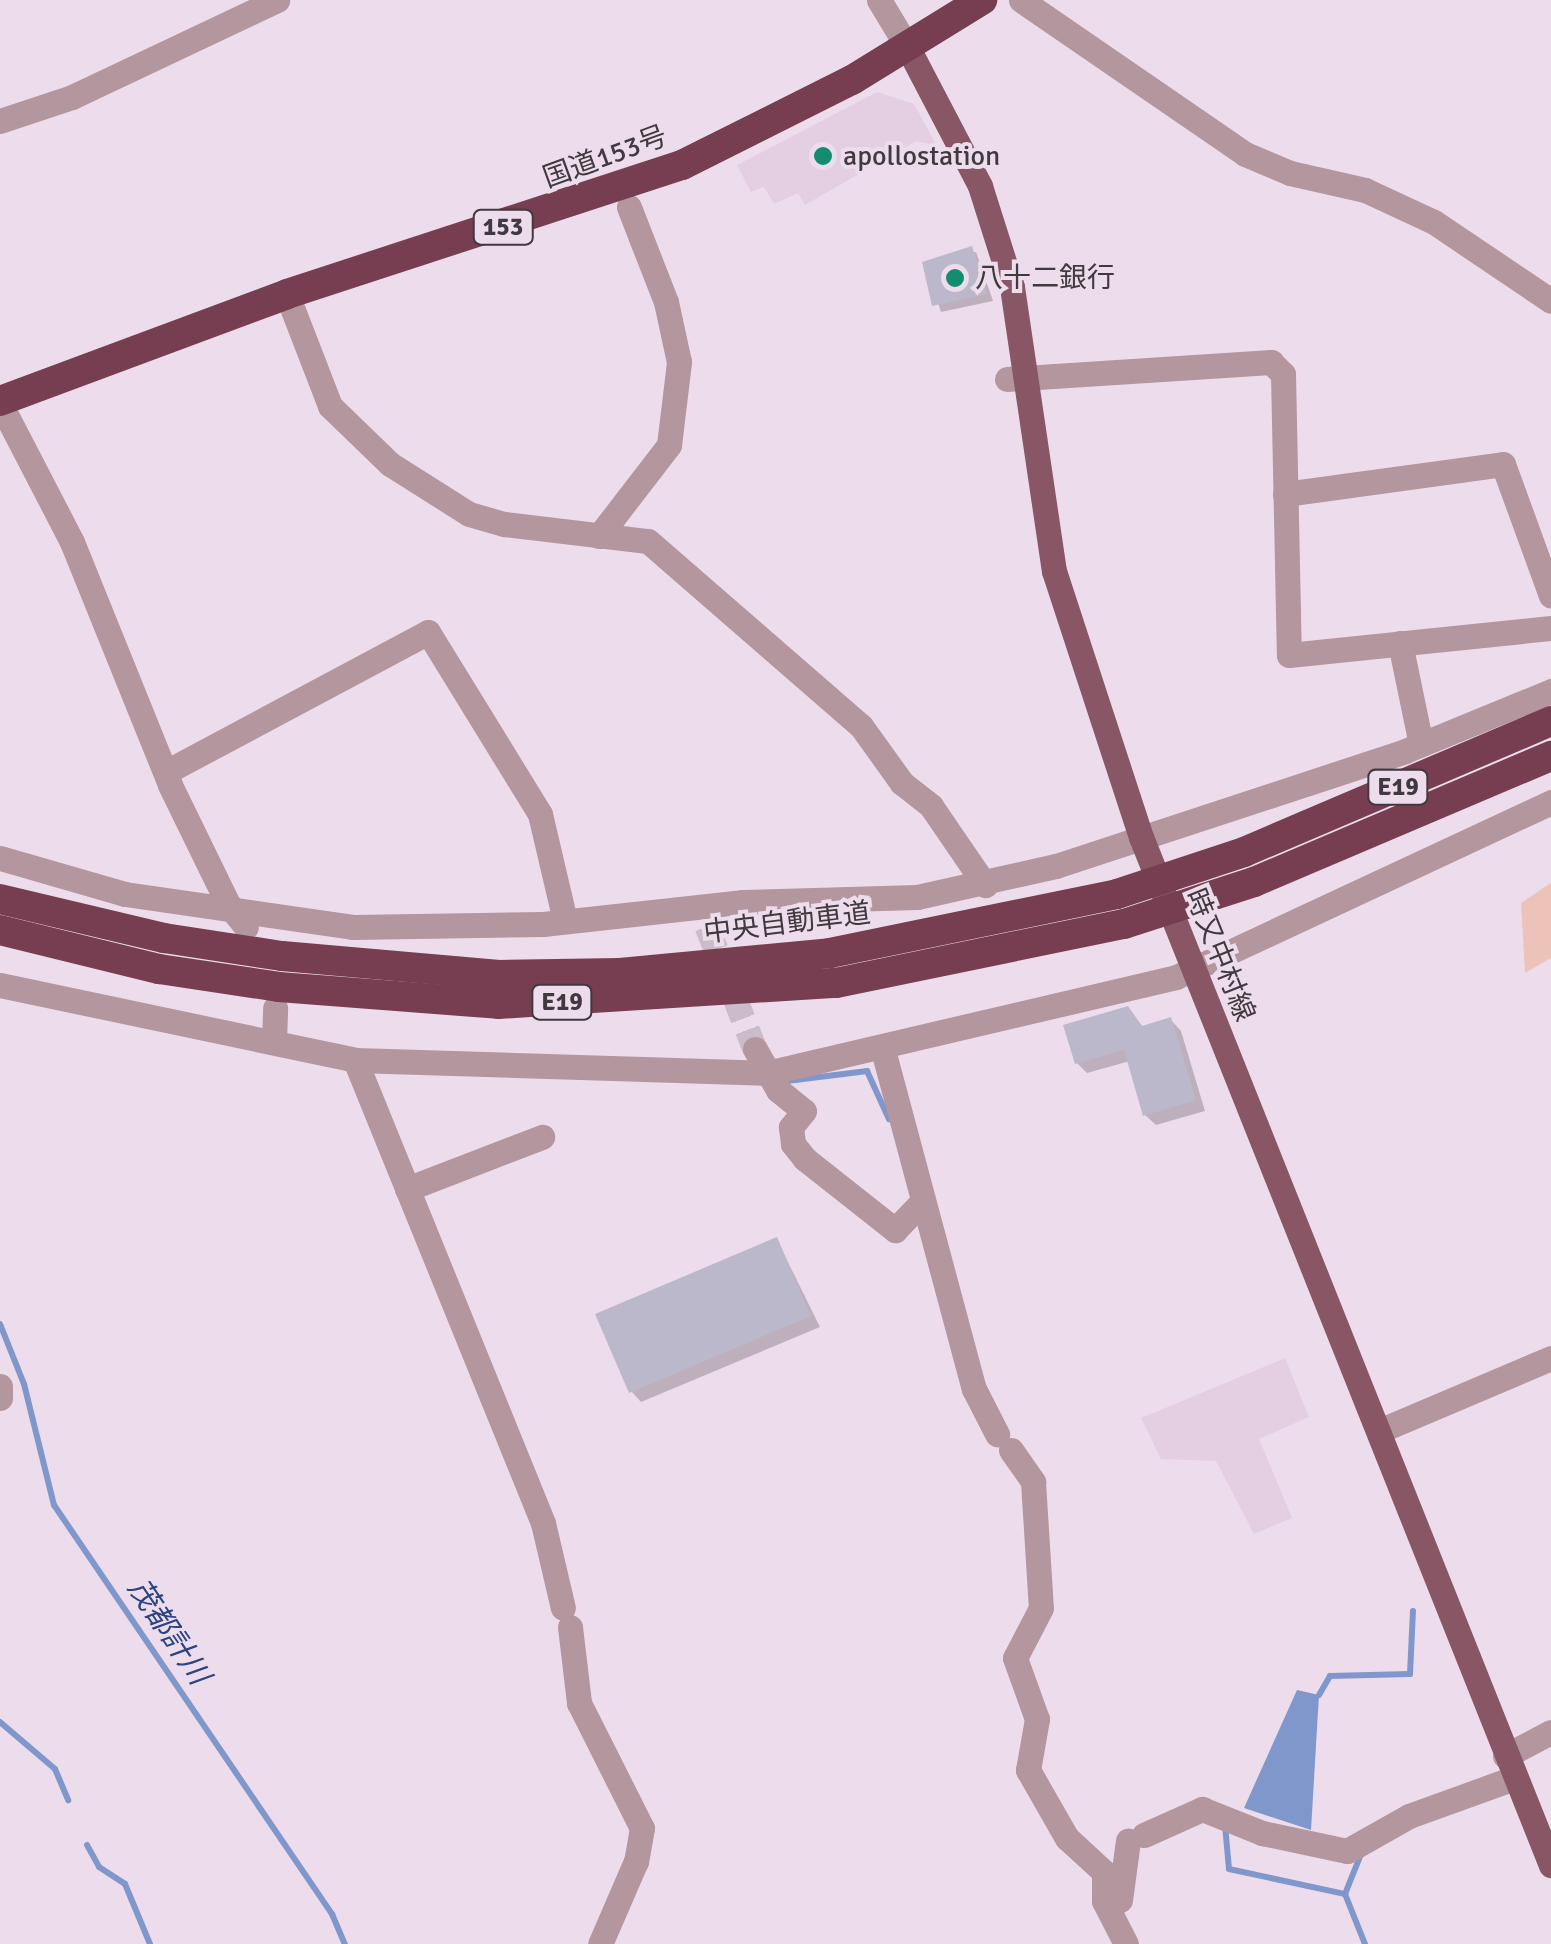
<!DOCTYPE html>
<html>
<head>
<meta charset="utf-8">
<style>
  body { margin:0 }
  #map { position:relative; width:1551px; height:1944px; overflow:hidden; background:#edddec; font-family:Signika,"Noto Sans JP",sans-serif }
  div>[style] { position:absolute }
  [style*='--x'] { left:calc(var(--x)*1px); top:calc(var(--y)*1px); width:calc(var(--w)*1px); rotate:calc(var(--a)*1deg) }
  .built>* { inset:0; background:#e4cee2 }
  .green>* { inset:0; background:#edc2b9 }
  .water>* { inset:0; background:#8097cb }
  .shadow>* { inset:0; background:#0003 }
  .stream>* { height:6px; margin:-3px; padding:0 3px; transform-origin:3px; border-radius:3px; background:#8097cb }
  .building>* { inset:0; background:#bcb8cb }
  .minor-tunnel>* { height:25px; margin-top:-12.5px; transform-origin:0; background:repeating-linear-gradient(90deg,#cabcc9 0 25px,transparent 0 37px) }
  .minor>* { height:25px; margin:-12.5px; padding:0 12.5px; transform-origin:12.5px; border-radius:12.5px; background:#b3969e }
  .major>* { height:25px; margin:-12.5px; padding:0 12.5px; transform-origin:12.5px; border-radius:12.5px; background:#885665 }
  .highway>* { height:30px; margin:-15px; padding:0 15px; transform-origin:15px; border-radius:15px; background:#773e51 }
  .highway-bridge>* { height:30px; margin:-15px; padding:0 15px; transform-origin:15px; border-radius:15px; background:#773e51 }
  .dots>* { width:28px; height:28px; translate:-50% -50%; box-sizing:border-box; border:5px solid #edddec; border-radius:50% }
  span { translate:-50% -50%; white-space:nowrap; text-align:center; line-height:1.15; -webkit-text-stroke:8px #edddec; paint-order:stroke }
  .shield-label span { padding:2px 8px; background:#edddec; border:2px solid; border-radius:8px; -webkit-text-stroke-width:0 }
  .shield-label { font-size:25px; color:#40393f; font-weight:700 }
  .poi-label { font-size:28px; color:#40393f }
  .left { translate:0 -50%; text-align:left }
  .street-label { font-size:28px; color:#40393f }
  .water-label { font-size:30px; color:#2b4483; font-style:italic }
</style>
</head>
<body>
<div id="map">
  <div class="built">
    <div style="clip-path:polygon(877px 92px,914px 104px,937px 146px,916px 141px,805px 205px,798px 193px,774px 204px,764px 187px,751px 192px,737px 165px)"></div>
    <div style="clip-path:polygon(1285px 1358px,1309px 1417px,1259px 1439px,1292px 1518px,1254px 1534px,1216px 1461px,1161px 1459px,1141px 1418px)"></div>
  </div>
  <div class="green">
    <div style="clip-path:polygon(1551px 883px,1551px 958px,1525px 973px,1521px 903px)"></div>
  </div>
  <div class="water">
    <div style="clip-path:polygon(1297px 1690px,1319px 1695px,1311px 1830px,1244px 1808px)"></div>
  </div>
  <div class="shadow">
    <div style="clip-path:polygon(976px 252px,993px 301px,941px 312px,925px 264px)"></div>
    <div style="clip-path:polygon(1128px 1009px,1144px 1028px,1171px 1020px,1181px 1031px,1205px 1111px,1156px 1125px,1145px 1115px,1130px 1061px,1087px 1073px,1077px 1063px)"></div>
    <div style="clip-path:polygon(777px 1240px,820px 1327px,641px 1402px,631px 1391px)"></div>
  </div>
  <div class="stream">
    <div style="--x:787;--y:1081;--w:81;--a:-7.1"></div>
    <div style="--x:867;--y:1071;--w:53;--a:65.4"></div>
    <div style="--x:0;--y:1324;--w:65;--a:68.2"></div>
    <div style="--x:24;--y:1384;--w:125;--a:76.1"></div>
    <div style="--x:54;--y:1505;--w:495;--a:55.8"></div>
    <div style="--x:332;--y:1914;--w:33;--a:67"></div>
    <div style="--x:1319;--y:1695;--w:22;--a:-60"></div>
    <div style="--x:1330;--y:1676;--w:80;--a:-1.4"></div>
    <div style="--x:1410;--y:1674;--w:63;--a:-87.3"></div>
    <div style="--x:0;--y:1722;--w:72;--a:40.5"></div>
    <div style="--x:55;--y:1769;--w:34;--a:67"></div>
    <div style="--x:1225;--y:1825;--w:44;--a:84.8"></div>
    <div style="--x:1229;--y:1869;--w:119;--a:12.2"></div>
    <div style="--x:1345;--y:1894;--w:54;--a:68.2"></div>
    <div style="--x:87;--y:1845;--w:25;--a:61"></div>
    <div style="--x:99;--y:1867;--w:31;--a:33"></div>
    <div style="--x:125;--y:1884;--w:65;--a:67.4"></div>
    <div style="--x:1345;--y:1894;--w:43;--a:-68.2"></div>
  </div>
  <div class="building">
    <div style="clip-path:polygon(972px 246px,987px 294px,932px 306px,922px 262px)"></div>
    <div style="clip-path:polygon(1128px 1006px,1142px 1026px,1171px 1017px,1196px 1100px,1143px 1116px,1124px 1050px,1075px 1064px,1063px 1025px)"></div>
    <div style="clip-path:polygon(777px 1237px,811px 1316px,629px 1393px,595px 1314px)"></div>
  </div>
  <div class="minor-tunnel">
    <div style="--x:707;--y:926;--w:132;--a:68.7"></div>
  </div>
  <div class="minor">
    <div style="--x:879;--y:0;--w:56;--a:58.9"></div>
    <div style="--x:1021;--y:0;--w:272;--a:34.5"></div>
    <div style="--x:1245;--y:154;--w:49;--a:22.9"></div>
    <div style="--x:1290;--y:173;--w:77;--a:12.8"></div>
    <div style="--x:1365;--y:190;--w:76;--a:24.9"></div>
    <div style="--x:1434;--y:222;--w:141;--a:34"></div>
    <div style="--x:0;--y:121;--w:76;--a:-18.4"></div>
    <div style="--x:72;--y:97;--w:227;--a:-25.3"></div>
    <div style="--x:293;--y:310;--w:103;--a:68.9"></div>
    <div style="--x:330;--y:406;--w:83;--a:44"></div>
    <div style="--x:390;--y:464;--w:93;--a:32.3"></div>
    <div style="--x:469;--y:514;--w:37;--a:16"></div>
    <div style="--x:505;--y:524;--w:144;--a:6.8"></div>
    <div style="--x:648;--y:541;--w:282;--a:41"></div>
    <div style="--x:861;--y:726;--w:70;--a:54.3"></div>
    <div style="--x:902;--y:783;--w:37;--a:38"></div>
    <div style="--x:931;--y:806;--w:96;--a:55.6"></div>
    <div style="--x:1007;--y:379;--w:265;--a:-3.7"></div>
    <div style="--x:1271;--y:362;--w:17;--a:45"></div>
    <div style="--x:1283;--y:374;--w:281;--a:88.8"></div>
    <div style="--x:1289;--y:655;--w:263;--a:-5.9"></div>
    <div style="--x:0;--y:403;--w:157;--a:62.6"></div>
    <div style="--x:72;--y:542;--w:262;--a:68"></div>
    <div style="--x:170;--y:785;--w:132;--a:64"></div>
    <div style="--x:228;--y:904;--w:29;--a:52"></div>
    <div style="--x:1285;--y:494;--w:220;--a:-7.8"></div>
    <div style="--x:1503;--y:464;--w:140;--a:70"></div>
    <div style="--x:599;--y:536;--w:115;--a:-52.4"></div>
    <div style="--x:669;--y:445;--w:84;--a:-83.1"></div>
    <div style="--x:679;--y:362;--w:61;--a:-102.2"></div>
    <div style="--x:666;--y:302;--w:102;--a:-111.3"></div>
    <div style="--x:1400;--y:643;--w:103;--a:78.3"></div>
    <div style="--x:166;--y:772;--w:297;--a:-28.1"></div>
    <div style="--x:428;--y:632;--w:214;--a:58.4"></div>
    <div style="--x:540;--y:814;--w:110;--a:76.8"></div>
    <div style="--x:0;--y:858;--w:130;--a:16.1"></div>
    <div style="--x:125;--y:894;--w:230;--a:8.2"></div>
    <div style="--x:353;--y:927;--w:190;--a:-0.9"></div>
    <div style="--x:543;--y:924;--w:200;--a:-6.3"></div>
    <div style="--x:742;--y:902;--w:175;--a:-1.6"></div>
    <div style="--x:917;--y:897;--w:142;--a:-12.6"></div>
    <div style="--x:1056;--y:866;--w:367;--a:-18.2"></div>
    <div style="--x:1405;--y:751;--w:158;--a:-22.3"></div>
    <div style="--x:0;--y:985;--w:363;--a:11.9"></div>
    <div style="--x:355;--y:1060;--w:412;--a:1.8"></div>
    <div style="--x:767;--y:1073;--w:420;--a:-13.2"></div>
    <div style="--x:1176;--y:977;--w:414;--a:-25"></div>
    <div style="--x:274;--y:1041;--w:33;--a:-88"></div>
    <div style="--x:755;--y:1049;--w:47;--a:60.7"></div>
    <div style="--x:778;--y:1090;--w:33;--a:39"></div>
    <div style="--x:804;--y:1111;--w:21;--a:129"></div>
    <div style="--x:791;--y:1127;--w:17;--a:83"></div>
    <div style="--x:793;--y:1144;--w:19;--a:51"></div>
    <div style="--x:805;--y:1159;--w:115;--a:38.3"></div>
    <div style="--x:895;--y:1230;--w:39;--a:-46"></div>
    <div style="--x:883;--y:1050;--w:351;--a:75"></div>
    <div style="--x:974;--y:1389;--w:51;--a:62.9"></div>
    <div style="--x:355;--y:1060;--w:500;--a:67.9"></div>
    <div style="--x:543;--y:1523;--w:87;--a:76.8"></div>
    <div style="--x:407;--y:1189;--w:145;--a:-21.1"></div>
    <div style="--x:0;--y:1386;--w:12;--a:90"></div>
    <div style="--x:1379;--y:1431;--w:187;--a:-23"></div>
    <div style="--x:1011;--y:1450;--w:39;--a:55"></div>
    <div style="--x:1033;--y:1482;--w:126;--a:86.4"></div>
    <div style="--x:1041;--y:1608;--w:56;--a:117.5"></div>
    <div style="--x:1015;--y:1658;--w:65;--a:70.2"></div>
    <div style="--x:1037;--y:1719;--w:52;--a:100"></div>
    <div style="--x:1028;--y:1770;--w:78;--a:60.2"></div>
    <div style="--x:1067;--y:1838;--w:50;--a:42.6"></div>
    <div style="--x:1104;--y:1872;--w:29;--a:90"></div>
    <div style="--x:1104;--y:1901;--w:48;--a:62.9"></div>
    <div style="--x:570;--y:1627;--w:77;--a:83.2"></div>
    <div style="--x:579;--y:1703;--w:140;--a:63.3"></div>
    <div style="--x:642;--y:1828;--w:34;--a:100"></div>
    <div style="--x:636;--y:1861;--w:90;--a:113.4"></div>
    <div style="--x:1505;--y:1756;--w:52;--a:-27.6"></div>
    <div style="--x:1144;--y:1835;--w:64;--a:-24.1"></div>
    <div style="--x:1202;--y:1809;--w:65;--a:21.8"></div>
    <div style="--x:1262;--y:1833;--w:87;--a:12"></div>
    <div style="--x:1347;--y:1851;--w:71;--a:-29.4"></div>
    <div style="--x:1409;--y:1816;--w:112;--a:-19.9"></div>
    <div style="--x:1120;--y:1900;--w:60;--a:-82.3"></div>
  </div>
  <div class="major">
    <div style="--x:908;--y:48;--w:156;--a:62.4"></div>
    <div style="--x:980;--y:186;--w:106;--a:72.4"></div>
    <div style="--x:1012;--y:287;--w:287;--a:81.6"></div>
    <div style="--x:1054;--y:571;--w:280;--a:71.9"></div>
    <div style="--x:1141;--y:837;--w:1107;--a:68.26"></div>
  </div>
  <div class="highway">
    <div style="--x:0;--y:401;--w:306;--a:-20.4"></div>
    <div style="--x:287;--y:294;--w:416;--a:-18.1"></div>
    <div style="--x:682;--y:165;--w:190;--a:-26.6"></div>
    <div style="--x:852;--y:80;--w:153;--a:-31.6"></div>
    <div style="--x:1244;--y:852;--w:334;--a:-23.1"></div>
    <div style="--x:1254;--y:882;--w:323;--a:-23"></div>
    <div style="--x:0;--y:899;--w:169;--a:13.4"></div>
    <div style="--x:164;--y:938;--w:119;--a:8.7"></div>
    <div style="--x:282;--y:956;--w:218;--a:5"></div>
    <div style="--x:499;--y:975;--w:121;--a:-0.9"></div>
    <div style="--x:620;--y:973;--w:211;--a:-5.4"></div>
    <div style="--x:830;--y:953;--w:293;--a:-11.6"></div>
    <div style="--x:0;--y:930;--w:164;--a:13.8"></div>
    <div style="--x:159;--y:969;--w:121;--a:8.5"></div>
    <div style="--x:279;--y:987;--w:220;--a:4.4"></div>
    <div style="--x:498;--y:1004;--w:339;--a:-3.6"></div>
    <div style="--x:836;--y:983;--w:294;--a:-11.6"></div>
  </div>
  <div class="highway-bridge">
    <div style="--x:1117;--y:894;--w:134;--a:-18.3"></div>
    <div style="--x:1124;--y:924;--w:137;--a:-17.9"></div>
  </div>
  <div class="dots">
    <div style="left:823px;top:156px;background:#138c6f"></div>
    <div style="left:955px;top:278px;background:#138c6f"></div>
  </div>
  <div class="shield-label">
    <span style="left:503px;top:227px">153</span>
    <span style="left:1398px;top:787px">E19</span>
    <span style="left:562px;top:1002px">E19</span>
  </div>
  <div class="poi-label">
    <span class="left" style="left:843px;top:156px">apollostation</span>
    <span class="left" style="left:975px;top:278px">八十二銀行</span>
  </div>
  <div class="street-label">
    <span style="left:605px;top:157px;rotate:-20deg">国道153号</span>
    <span style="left:787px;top:923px;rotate:-7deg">中央自動車道</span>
    <span style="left:1220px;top:955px;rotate:68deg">時又中村線</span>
  </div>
  <div class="water-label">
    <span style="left:168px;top:1632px;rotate:56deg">茂都計川</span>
  </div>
</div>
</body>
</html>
